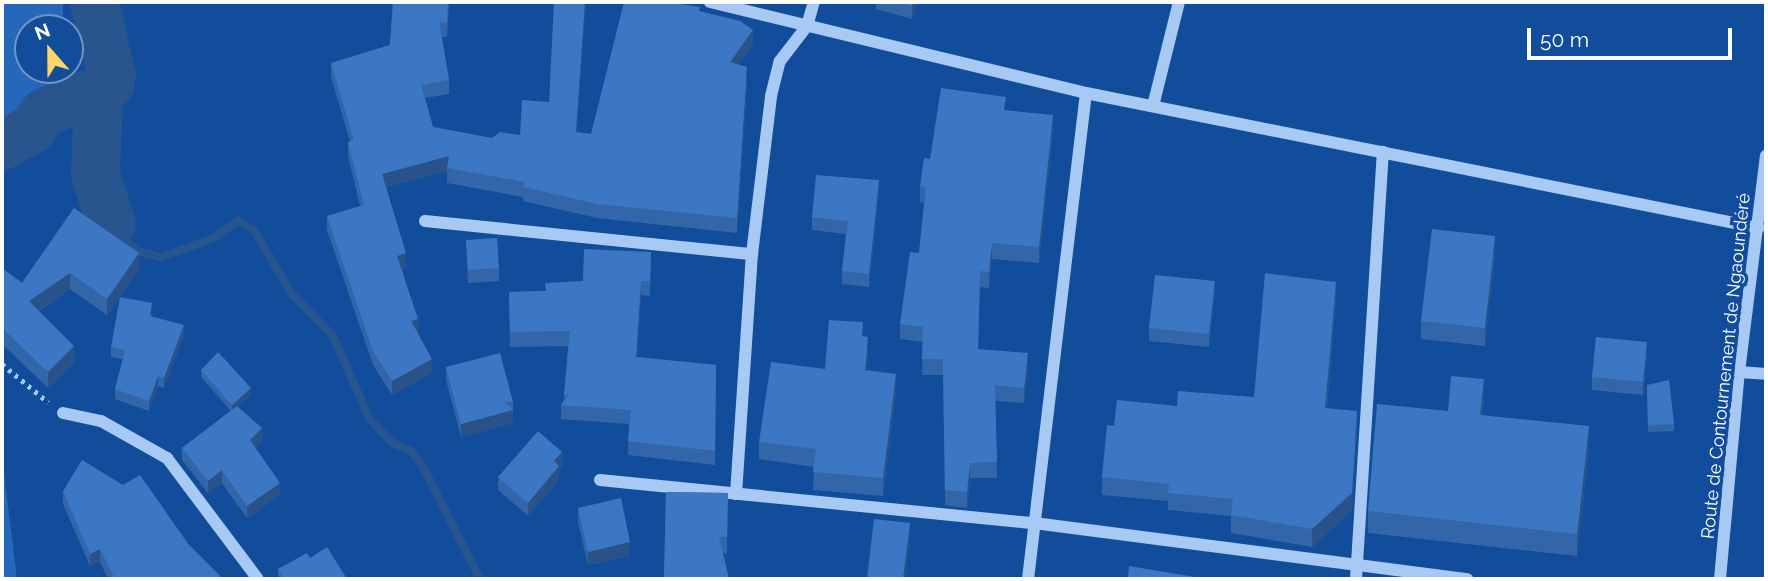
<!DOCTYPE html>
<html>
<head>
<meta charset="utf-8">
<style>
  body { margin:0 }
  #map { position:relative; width:1768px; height:581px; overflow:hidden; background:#124d9c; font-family:Raleway,sans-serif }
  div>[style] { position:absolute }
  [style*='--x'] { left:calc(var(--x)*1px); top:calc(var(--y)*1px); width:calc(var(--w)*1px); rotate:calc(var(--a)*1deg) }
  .green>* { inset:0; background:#2567ba }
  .stream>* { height:8px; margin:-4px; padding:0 4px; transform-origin:4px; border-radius:4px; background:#29558f }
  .river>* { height:49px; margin:-24.5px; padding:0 24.5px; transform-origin:24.5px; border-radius:24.5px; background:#29558f }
  .path>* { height:4.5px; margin-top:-2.25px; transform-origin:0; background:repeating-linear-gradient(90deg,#a7c9f4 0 3.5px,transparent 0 8.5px) }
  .minor>* { height:12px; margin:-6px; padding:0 6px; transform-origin:6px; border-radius:6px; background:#a7c9f4 }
  .wall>* { inset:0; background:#3366a8 }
  .shaded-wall>* { inset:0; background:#295388 }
  .building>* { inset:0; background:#3b77c3 }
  span { translate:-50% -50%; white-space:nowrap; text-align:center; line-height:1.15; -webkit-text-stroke:7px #124d9c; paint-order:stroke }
  .street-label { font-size:18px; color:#fff }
  .frame { position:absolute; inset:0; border:4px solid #fff; pointer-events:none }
  .north { position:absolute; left:14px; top:14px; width:70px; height:70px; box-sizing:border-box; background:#124d9c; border:2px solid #7194c4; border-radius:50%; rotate:339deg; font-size:19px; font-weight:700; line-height:28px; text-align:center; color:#fff }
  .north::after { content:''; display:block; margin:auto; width:24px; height:32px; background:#ffd56a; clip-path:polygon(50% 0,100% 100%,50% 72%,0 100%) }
  .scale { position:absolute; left:1527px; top:28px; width:205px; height:32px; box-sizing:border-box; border:4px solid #fff; border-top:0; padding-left:9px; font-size:21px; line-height:24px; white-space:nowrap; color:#fff; -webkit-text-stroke:5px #124d9c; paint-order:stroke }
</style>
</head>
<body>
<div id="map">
  <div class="green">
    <div style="clip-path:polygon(2px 2px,63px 2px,63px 28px,28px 28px,28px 70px,57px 70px,38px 138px,2px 173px)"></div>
    <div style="clip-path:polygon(2px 456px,17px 579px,2px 579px)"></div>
  </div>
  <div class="stream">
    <div style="--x:111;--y:224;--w:37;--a:46"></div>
    <div style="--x:137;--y:251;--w:25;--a:14"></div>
    <div style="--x:161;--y:257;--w:54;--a:-19.4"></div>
    <div style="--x:212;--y:239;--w:32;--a:-35"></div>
    <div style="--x:238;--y:221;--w:18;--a:29"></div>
    <div style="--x:254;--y:230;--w:74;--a:59.3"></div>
    <div style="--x:292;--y:294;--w:59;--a:45.7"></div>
    <div style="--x:333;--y:336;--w:90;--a:66.3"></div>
    <div style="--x:369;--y:418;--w:34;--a:47"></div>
    <div style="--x:392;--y:443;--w:21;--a:23"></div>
    <div style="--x:411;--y:451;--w:18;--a:52"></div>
    <div style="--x:422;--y:465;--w:128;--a:63"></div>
  </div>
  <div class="river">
    <div style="--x:98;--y:94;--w:80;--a:92.1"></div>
    <div style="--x:95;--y:174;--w:52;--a:72.3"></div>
    <div style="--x:2;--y:145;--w:33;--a:-29"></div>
    <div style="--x:31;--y:129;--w:21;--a:-53"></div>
    <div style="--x:44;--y:112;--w:42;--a:-24.1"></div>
    <div style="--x:82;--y:95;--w:16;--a:-4"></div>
    <div style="--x:98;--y:94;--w:15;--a:-42"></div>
    <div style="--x:109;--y:84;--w:10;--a:-79"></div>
    <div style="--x:111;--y:74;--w:74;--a:-103.3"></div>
  </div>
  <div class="path">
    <div style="--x:2;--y:364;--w:60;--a:39.6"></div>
  </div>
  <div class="minor">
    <div style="--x:710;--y:2;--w:387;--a:13.6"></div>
    <div style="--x:1086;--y:93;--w:686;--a:11.34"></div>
    <div style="--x:1153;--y:106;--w:107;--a:-76"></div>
    <div style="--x:425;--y:221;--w:329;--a:5.8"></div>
    <div style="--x:1739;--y:372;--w:27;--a:4"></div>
    <div style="--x:63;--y:413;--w:39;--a:12"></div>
    <div style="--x:101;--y:421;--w:76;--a:29.3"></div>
    <div style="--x:167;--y:458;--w:151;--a:53.1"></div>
    <div style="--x:600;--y:480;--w:436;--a:5.7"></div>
    <div style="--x:1034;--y:523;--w:437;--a:7.4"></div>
    <div style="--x:736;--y:494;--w:241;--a:-86.2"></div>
    <div style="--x:752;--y:254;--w:159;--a:-83.1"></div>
    <div style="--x:771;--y:96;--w:36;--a:-76"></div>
    <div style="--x:780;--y:61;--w:44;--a:-52.4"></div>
    <div style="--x:807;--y:26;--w:25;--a:-74"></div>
    <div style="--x:1028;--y:579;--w:489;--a:-83.2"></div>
    <div style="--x:1356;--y:579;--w:428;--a:-86.4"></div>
    <div style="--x:1720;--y:579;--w:208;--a:-84.8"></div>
    <div style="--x:1739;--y:372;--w:218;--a:-82.9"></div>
  </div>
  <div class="wall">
    <div style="clip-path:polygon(393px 2px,449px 2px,447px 37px,442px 37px,449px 80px,449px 94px,425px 98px,433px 127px,492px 138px,520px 135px,577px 132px,591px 134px,700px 11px,753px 45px,739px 64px,747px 82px,737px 233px,597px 218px,523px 201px,523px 197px,447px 183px,447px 171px,386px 187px,406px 268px,402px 269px,418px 333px,432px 373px,392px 395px,373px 365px,327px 230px,327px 216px,360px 206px,348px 156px,348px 142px,350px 141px,331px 77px,331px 63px,390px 45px)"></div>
    <div style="clip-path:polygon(876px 2px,917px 2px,912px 19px,876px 9px)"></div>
    <div style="clip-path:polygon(1006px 111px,1053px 130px,1039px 263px,992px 259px,989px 288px,980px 287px,978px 349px,1028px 369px,1024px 403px,995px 401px,997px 478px,970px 478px,967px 508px,945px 505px,943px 375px,922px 375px,923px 342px,900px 339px,900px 324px,919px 253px,924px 203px,920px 202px,920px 186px,930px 159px)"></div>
    <div style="clip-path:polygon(879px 193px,869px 287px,842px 284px,842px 271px,846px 234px,812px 230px,812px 217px)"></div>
    <div style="clip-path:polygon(74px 208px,139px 269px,107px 315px,70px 289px,39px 311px,74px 362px,48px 388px,2px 344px,2px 268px,22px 283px)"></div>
    <div style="clip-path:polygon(466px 240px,499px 268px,499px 281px,468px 283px)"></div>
    <div style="clip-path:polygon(651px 252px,650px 296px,641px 295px,637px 357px,716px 365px,715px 465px,628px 455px,629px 424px,561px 419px,561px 405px,564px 400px,568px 346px,510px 347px,509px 292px,545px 291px,583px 281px)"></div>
    <div style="clip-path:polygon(1495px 254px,1485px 346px,1421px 339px,1421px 321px)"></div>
    <div style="clip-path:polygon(1215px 294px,1209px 347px,1149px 341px,1149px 328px)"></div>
    <div style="clip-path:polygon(1336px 299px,1327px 408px,1357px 429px,1352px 510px,1312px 547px,1231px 533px,1231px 516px,1168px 510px,1168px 501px,1102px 495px,1102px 477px,1114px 426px,1177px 406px,1254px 397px)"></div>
    <div style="clip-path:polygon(152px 313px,151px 317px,184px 335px,164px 388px,158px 386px,149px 411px,115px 399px,115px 389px,123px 359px,111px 357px,111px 347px)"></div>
    <div style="clip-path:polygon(863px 336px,868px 354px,866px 371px,896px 392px,883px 496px,813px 490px,814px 467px,759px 459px,759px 442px,825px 369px)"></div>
    <div style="clip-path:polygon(1647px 355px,1643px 395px,1592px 390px,1592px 377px)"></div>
    <div style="clip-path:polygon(446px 367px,513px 402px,513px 423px,461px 437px,446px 380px)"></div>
    <div style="clip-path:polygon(201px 370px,251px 395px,238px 406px,262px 441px,255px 447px,280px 495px,247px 518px,222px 483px,208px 493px,182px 460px,182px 448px,231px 411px,201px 377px)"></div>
    <div style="clip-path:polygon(1647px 385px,1674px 424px,1674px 431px,1648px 432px)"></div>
    <div style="clip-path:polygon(1484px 401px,1482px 415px,1589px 448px,1577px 556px,1368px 533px,1368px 511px,1448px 411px)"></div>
    <div style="clip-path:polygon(562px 466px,559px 469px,559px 480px,528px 516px,498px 490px,498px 477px)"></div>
    <div style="clip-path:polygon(63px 491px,189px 545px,223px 579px,108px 579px,100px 562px,90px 566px,63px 504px)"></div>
    <div style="clip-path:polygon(666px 492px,728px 493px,727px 554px,723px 553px,729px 579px,664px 579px)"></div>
    <div style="clip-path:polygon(578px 508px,630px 556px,588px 565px,578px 522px)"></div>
    <div style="clip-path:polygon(310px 558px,347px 579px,278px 579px,278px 569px)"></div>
  </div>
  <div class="shaded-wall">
    <div style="clip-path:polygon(585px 2px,586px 2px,576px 146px,576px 132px)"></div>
    <div style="clip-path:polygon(913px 2px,917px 2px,912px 19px,912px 6px)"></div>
    <div style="clip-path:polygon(753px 30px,753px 45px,730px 76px,730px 62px)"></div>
    <div style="clip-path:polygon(747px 67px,747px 82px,737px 233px,737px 218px)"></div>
    <div style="clip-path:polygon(1053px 115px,1053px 130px,1039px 263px,1039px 247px)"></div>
    <div style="clip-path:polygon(449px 156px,447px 171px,382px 188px,382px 174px)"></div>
    <div style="clip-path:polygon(879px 180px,879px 193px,869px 287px,869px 274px)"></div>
    <div style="clip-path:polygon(1495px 236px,1495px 254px,1485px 346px,1485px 328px)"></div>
    <div style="clip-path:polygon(992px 243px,992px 259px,989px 288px,989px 272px)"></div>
    <div style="clip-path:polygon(139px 253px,139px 269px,107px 315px,107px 299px)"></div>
    <div style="clip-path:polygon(406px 253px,406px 268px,397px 270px,397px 256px)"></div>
    <div style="clip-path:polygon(70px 273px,70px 289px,29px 317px,29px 301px)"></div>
    <div style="clip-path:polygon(641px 281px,641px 295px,636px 371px,636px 357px)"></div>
    <div style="clip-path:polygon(1215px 281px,1215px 294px,1209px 347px,1209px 334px)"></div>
    <div style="clip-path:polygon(1336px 282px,1336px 299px,1325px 426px,1325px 408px)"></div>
    <div style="clip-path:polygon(418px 319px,418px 333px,411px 321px)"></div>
    <div style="clip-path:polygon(184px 325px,184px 335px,164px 388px,164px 378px)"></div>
    <div style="clip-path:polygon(868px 337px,868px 354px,865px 388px,865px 370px)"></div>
    <div style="clip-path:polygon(1647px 342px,1647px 355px,1643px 395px,1643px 382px)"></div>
    <div style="clip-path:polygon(74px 346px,74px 362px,48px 388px,48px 372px)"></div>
    <div style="clip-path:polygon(1028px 353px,1028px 369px,1024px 403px,1024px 388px)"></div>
    <div style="clip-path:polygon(432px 359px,432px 373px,392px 395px,392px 381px)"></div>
    <div style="clip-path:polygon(896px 374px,896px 392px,883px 496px,883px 478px)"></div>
    <div style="clip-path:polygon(158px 376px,158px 386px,149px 411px,149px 401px)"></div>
    <div style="clip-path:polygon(1484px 379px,1484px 401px,1480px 437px,1480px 415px)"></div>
    <div style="clip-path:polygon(251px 388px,251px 395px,232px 412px,232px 405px)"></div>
    <div style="clip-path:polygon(513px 410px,513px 423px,461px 437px,461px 424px)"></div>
    <div style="clip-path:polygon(1357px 411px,1357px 429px,1352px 510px,1312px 547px,1312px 529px)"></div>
    <div style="clip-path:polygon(1589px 426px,1589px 448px,1577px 556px,1577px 534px)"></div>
    <div style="clip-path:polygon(262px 428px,262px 441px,250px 453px,250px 440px)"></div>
    <div style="clip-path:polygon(562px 452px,562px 466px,559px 469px,559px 480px,528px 516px,528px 503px,554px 461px)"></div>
    <div style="clip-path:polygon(970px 463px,970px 478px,967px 508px,967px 492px)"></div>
    <div style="clip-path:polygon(222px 470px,222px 483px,208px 493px,208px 481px)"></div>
    <div style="clip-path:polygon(280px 483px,280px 495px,247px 518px,247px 506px)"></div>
    <div style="clip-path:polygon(910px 523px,910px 542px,905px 579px,903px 579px)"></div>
    <div style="clip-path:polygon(630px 542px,630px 556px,588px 565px,588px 552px)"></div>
    <div style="clip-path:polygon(100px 549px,100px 562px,90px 566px,90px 554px)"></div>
  </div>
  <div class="building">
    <div style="clip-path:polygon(393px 2px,448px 2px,447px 23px,439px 22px,449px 80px,421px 85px,433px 127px,492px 138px,500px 132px,520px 135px,522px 100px,549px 102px,554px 2px,585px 2px,576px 132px,591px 134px,624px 2px,668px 2px,700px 7px,699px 11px,740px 21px,753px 30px,730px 62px,747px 67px,737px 218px,597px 204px,523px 187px,524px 182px,447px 168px,449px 156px,382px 174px,406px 253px,397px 256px,418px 319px,411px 321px,432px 359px,392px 381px,373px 351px,327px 216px,364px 205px,348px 142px,354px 140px,331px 63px,390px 45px)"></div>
    <div style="clip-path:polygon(896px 2px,913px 2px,912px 6px)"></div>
    <div style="clip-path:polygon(941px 88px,1006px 97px,1004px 110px,1053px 115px,1039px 247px,992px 243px,989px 272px,980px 271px,978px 349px,1028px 353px,1024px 388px,995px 385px,997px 462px,970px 463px,967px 492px,945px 490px,943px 359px,922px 359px,923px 327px,900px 324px,910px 252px,919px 253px,926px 187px,920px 186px,924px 158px,930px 159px)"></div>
    <div style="clip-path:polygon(816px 175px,879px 180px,869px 274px,842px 271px,848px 221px,812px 217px)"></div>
    <div style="clip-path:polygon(74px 208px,139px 253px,107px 299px,70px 273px,29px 301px,74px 346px,48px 372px,2px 328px,2px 268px,22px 283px)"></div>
    <div style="clip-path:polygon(1432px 229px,1495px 236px,1485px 328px,1421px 321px)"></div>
    <div style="clip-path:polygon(497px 238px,499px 268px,468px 270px,466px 240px)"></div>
    <div style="clip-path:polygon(584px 249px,651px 252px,650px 281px,641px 281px,636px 357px,716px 365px,715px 451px,628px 441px,631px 410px,561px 405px,570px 394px,564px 395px,570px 331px,510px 332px,509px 292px,546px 291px,545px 283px,583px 281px)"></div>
    <div style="clip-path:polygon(1265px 273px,1336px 282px,1325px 408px,1357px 411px,1352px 493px,1312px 529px,1231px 515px,1233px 499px,1168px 493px,1169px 484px,1102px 477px,1107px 425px,1114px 426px,1117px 400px,1177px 406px,1178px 391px,1254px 397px)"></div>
    <div style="clip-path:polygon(1155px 275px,1215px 281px,1209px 334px,1149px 328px)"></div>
    <div style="clip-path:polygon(120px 297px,152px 303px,150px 316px,184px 325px,164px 378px,158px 376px,149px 401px,115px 389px,125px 350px,111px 347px)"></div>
    <div style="clip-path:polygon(829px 320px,863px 322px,862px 336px,868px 337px,865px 370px,896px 374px,883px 478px,813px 472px,816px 449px,759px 442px,771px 362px,825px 369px)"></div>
    <div style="clip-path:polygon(1596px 337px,1647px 342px,1643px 382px,1592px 377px)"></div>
    <div style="clip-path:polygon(218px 352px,251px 388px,232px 405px,201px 370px)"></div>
    <div style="clip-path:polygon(500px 353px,513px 402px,504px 402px,513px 410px,461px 424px,446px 367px)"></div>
    <div style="clip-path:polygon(1451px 376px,1484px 379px,1480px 415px,1589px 426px,1577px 534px,1368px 511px,1377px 404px,1448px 411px)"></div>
    <div style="clip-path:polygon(1669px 380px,1674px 424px,1648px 425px,1647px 385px)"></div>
    <div style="clip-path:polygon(237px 406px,262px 428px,250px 440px,280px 483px,247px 506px,222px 470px,208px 481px,182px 448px)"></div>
    <div style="clip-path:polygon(538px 431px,562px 452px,554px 461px,559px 466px,528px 503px,498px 477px)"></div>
    <div style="clip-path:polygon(82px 460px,123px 485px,140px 475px,189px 545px,223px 579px,115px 579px,100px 549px,90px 554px,63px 491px)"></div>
    <div style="clip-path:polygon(666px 492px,728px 493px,727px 537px,719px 537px,729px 579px,665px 579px,664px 576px)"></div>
    <div style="clip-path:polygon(621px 498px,630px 542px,588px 552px,578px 508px)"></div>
    <div style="clip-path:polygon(874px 519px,910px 523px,903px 579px,867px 579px)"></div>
    <div style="clip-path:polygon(327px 547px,347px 579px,284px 579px,278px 569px,307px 553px,310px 558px)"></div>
    <div style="clip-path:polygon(1129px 566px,1207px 579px,1128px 579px)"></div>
  </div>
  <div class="street-label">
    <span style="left:1726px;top:366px;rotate:-84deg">Route de Contournement de Ngaoundéré</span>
  </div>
  <div class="frame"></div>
  <div class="north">N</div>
  <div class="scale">50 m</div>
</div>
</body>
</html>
